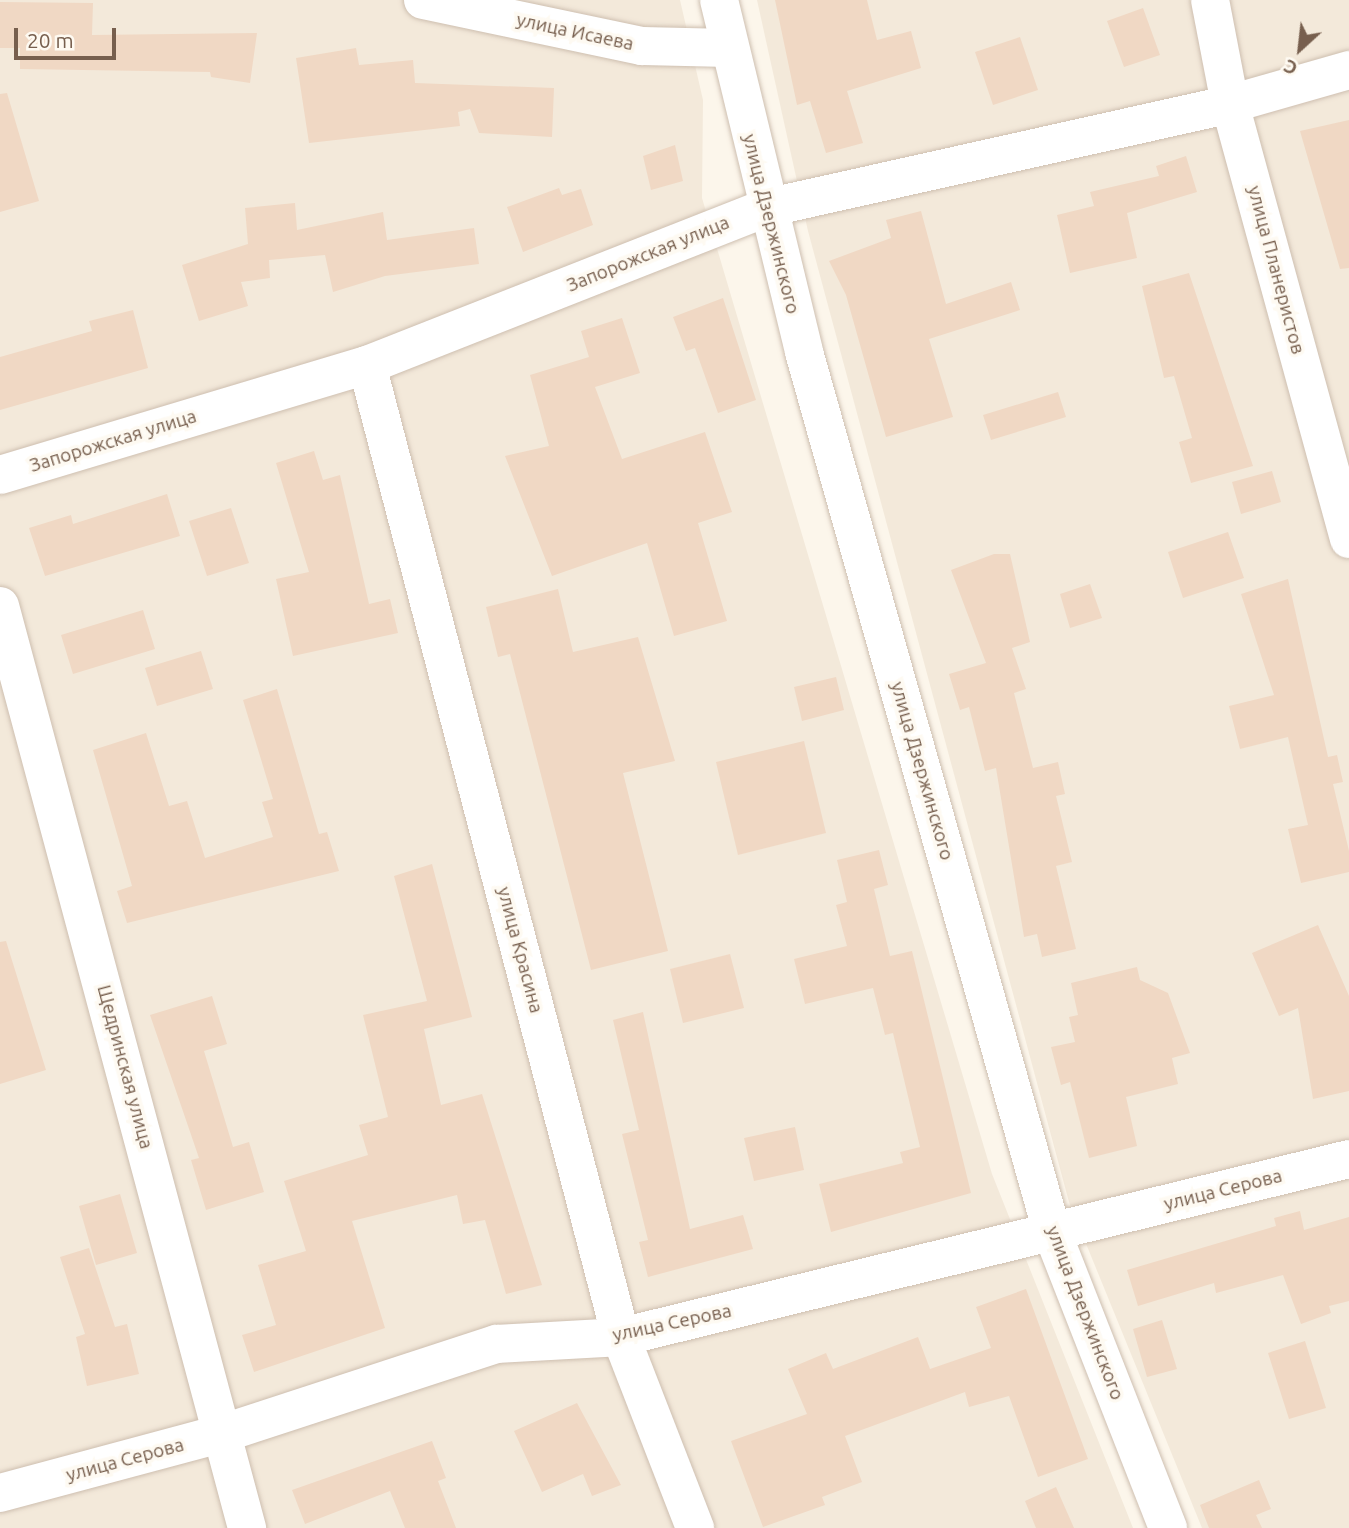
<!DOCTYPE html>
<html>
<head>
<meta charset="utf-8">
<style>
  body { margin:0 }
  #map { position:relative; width:1349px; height:1528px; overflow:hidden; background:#fcf6eb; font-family:Ubuntu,sans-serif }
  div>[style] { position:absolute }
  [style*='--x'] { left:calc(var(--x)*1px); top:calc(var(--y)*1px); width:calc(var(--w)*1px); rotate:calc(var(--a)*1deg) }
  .residential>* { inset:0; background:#f3e9da }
  .building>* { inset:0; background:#f0d8c4 }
  .roads { filter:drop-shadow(0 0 2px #cebfb0) drop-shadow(0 0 2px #cebfb0) }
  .minor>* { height:38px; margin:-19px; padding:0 19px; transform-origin:19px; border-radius:19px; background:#fff }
  .tertiary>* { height:38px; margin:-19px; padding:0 19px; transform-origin:19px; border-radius:19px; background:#fff }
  span { translate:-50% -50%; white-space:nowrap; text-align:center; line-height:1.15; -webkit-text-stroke:7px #fefaf2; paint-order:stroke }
  .street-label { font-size:19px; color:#775f4e }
  .north { position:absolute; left:1265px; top:14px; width:70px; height:70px; -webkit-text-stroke:5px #fefaf2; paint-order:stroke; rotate:207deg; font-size:19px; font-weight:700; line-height:28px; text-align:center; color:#775f4e }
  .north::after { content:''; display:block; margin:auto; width:24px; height:32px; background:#775f4e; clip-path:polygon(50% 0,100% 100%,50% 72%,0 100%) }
  .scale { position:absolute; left:14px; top:28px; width:102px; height:32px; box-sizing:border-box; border:4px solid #775f4e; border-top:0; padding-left:9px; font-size:21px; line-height:24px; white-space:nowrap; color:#775f4e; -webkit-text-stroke:5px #fefaf2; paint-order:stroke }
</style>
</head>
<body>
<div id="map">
  <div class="residential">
    <div style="clip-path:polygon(0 0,680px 0,703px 100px,702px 198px,992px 1174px,1133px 1528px,0 1528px)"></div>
    <div style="clip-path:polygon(757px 0,1349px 0,1349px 1528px,1202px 1528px,1069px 1202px,808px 231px)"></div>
  </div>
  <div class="building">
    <div style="clip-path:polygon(775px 0,867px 0,877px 40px,911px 31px,921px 68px,847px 91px,863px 143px,826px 153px,810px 101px,797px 105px)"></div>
    <div style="clip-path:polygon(0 2px,93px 3px,92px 35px,257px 33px,250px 83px,211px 77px,210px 72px,20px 69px,20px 48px,0 48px)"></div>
    <div style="clip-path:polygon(1143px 8px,1160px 55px,1124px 67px,1107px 21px)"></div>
    <div style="clip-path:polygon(1020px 37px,1038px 90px,993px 105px,975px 52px)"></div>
    <div style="clip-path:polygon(356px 48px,359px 65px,413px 60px,415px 83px,554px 88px,552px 137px,479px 133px,470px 109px,458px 112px,460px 126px,309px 143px,296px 58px)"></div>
    <div style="clip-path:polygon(7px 93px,39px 201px,0 212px,0 94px)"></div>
    <div style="clip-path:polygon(1349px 120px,1349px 268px,1340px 269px,1300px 131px)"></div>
    <div style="clip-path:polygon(675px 145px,683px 181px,651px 190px,643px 156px)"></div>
    <div style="clip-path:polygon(1186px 156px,1197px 192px,1127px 213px,1137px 258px,1070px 273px,1057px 215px,1094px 206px,1090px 192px,1159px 176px,1156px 166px)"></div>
    <div style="clip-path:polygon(559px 188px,562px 195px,581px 189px,593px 225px,523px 252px,507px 207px)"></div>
    <div style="clip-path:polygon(295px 203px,297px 230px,383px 212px,387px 240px,474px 228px,479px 264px,385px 276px,333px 292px,325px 255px,269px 260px,270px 278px,241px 282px,248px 306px,199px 321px,182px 265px,248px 244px,245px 208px)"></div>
    <div style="clip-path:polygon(921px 211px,946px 304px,1011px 282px,1020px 310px,929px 339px,953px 417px,886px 437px,846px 295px,829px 261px,891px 238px,886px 220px)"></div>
    <div style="clip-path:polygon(1189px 273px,1253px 466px,1191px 483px,1179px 442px,1192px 438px,1174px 376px,1164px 378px,1142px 286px)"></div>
    <div style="clip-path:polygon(723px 298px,756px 400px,718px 413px,695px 348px,686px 351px,673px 317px)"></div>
    <div style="clip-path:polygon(133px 310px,148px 368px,0 410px,0 357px,92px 331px,89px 321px)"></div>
    <div style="clip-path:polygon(622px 318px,640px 373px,595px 387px,622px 459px,705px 432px,732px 512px,698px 523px,727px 621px,674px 636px,647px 543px,552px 576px,505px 456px,549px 446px,530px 375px,589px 357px,581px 331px)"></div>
    <div style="clip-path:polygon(1058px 392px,1066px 417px,991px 440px,983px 415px)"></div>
    <div style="clip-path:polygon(314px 451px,323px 480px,340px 475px,369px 604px,390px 599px,398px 633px,293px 656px,276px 579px,309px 572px,276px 463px)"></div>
    <div style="clip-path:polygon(1272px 471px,1281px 502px,1241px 514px,1232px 482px)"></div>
    <div style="clip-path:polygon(167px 494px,180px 536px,45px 576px,29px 528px,71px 515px,73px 524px)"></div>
    <div style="clip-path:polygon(231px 508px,249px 563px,207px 576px,189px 521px)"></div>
    <div style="clip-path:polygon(1228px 532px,1244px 578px,1183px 598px,1168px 552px)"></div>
    <div style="clip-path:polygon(994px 554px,1010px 554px,1030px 642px,1012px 648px,1026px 689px,1014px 693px,1033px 768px,1058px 762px,1065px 794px,1056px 796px,1072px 862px,1056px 866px,1076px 949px,1042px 957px,1037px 934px,1024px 937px,996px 768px,985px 771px,969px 707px,960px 710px,949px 674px,986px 663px,951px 570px)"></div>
    <div style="clip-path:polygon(1288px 579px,1328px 757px,1337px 755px,1343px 782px,1333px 784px,1349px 851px,1349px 872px,1301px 883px,1288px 829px,1308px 825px,1288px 737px,1240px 749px,1229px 706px,1274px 695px,1241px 594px)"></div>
    <div style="clip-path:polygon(1090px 584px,1102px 618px,1070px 628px,1060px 594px)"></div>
    <div style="clip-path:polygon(558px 589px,573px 652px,638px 637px,675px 761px,623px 773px,668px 951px,591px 970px,510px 654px,498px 657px,486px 607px)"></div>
    <div style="clip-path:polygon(143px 610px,155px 649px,73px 674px,61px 635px)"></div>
    <div style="clip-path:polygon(201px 651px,213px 689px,157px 706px,145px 668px)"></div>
    <div style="clip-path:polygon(836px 677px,844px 710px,802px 721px,794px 687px)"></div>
    <div style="clip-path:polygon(277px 689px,319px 834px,327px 832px,339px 871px,127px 923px,117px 891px,132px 886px,93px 750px,146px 733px,169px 806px,187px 801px,205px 858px,273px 837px,262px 802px,273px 799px,243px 700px)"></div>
    <div style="clip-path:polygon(804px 741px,826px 833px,738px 855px,716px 762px)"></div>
    <div style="clip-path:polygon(879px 850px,888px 885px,874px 889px,890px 956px,912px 951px,971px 1193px,831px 1232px,819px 1184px,903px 1163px,900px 1152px,920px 1147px,893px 1033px,885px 1035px,873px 988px,805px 1004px,794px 959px,847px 946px,836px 905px,847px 902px,837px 860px)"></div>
    <div style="clip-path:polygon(432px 864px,472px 1017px,424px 1029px,441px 1105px,482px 1094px,542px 1285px,506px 1294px,485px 1220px,463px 1224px,457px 1195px,352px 1221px,385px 1328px,254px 1372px,242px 1335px,276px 1325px,258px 1265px,306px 1251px,284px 1181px,368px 1155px,359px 1125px,388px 1117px,363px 1015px,427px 1001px,394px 876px)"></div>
    <div style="clip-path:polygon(1318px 925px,1349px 996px,1349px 1091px,1313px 1099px,1298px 1008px,1279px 1016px,1252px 953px)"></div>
    <div style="clip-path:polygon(6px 941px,46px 1070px,0 1084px,0 942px)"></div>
    <div style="clip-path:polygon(730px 954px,744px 1008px,683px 1023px,670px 969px)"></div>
    <div style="clip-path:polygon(1137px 967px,1140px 980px,1168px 993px,1190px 1053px,1172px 1058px,1178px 1084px,1126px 1097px,1137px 1146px,1089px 1158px,1070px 1082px,1061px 1085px,1051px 1047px,1075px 1042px,1069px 1017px,1078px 1015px,1071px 983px)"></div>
    <div style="clip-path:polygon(212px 996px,227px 1044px,204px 1051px,233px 1147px,249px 1142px,264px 1192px,206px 1210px,191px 1160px,199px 1158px,150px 1015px)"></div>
    <div style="clip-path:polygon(643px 1012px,690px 1229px,743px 1215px,753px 1249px,648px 1277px,639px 1242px,648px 1240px,622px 1134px,639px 1130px,613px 1020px)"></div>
    <div style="clip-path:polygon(795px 1127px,804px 1170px,754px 1181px,744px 1138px)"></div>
    <div style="clip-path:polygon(120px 1194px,137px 1253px,96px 1265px,79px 1206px)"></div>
    <div style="clip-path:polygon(1300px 1211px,1304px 1230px,1349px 1217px,1349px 1301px,1329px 1306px,1331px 1313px,1301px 1324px,1283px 1275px,1216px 1293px,1214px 1283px,1138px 1306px,1127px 1270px,1276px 1226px,1274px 1218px)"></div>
    <div style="clip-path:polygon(89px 1248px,115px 1327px,127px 1324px,139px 1374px,87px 1386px,76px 1337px,85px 1334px,60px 1257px)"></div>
    <div style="clip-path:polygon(1026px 1289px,1088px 1459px,1038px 1477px,1009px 1396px,969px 1407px,965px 1392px,845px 1436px,862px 1482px,822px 1497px,825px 1505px,763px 1527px,731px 1441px,807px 1414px,788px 1369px,826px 1353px,833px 1369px,918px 1337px,930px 1369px,991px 1348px,976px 1307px)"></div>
    <div style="clip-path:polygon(1162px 1320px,1177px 1369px,1147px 1377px,1133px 1329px)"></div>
    <div style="clip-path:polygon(1305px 1341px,1326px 1408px,1289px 1419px,1268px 1353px)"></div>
    <div style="clip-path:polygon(577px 1403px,621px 1485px,592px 1496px,583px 1474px,542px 1492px,514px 1431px)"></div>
    <div style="clip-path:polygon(432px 1441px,446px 1478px,438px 1481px,456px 1528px,405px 1528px,390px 1491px,305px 1524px,292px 1490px)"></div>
    <div style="clip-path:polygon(1259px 1480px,1271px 1509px,1256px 1515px,1262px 1528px,1209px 1528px,1200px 1505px)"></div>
    <div style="clip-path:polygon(1056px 1487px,1074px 1528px,1036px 1528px,1025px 1501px)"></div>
  </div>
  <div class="roads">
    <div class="minor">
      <div style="--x:423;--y:0;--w:224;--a:11.9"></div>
      <div style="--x:642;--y:46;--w:87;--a:1.3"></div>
      <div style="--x:1210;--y:0;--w:106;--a:79.1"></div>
      <div style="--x:1230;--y:104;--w:451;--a:74.7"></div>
      <div style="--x:367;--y:365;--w:1005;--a:75.36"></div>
      <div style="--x:621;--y:1337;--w:205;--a:68.8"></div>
      <div style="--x:0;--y:475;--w:383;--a:-16.7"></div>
      <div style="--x:367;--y:365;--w:429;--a:-21.5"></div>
      <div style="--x:766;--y:208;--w:476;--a:-12.6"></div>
      <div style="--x:1230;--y:104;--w:124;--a:-15.9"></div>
      <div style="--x:0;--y:606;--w:955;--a:75"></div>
      <div style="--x:0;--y:1493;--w:232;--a:-15"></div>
      <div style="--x:224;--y:1433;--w:287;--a:-18.1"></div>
      <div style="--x:497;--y:1344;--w:124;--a:-3.2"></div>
      <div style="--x:621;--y:1337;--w:749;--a:-13.74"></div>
    </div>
    <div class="tertiary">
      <div style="--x:719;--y:0;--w:362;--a:76.4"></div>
      <div style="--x:804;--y:352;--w:914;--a:74.26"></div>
      <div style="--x:1052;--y:1232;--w:318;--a:68.6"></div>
    </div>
  </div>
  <div class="street-label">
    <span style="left:575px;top:32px;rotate:12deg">улица Исаева</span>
    <span style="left:771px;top:224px;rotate:76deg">улица Дзержинского</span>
    <span style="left:648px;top:254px;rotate:-22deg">Запорожская улица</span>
    <span style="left:1276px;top:270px;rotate:75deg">улица Планеристов</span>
    <span style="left:113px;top:441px;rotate:-17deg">Запорожская улица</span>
    <span style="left:922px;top:771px;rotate:74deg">улица Дзержинского</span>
    <span style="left:520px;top:950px;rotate:75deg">улица Красина</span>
    <span style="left:125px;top:1067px;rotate:75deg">Щедринская улица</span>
    <span style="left:1223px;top:1190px;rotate:-14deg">улица Серова</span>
    <span style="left:1085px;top:1313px;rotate:69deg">улица Дзержинского</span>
    <span style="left:672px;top:1323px;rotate:-12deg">улица Серова</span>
    <span style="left:125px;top:1460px;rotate:-15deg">улица Серова</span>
  </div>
  <div class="north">С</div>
  <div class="scale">20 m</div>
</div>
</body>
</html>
